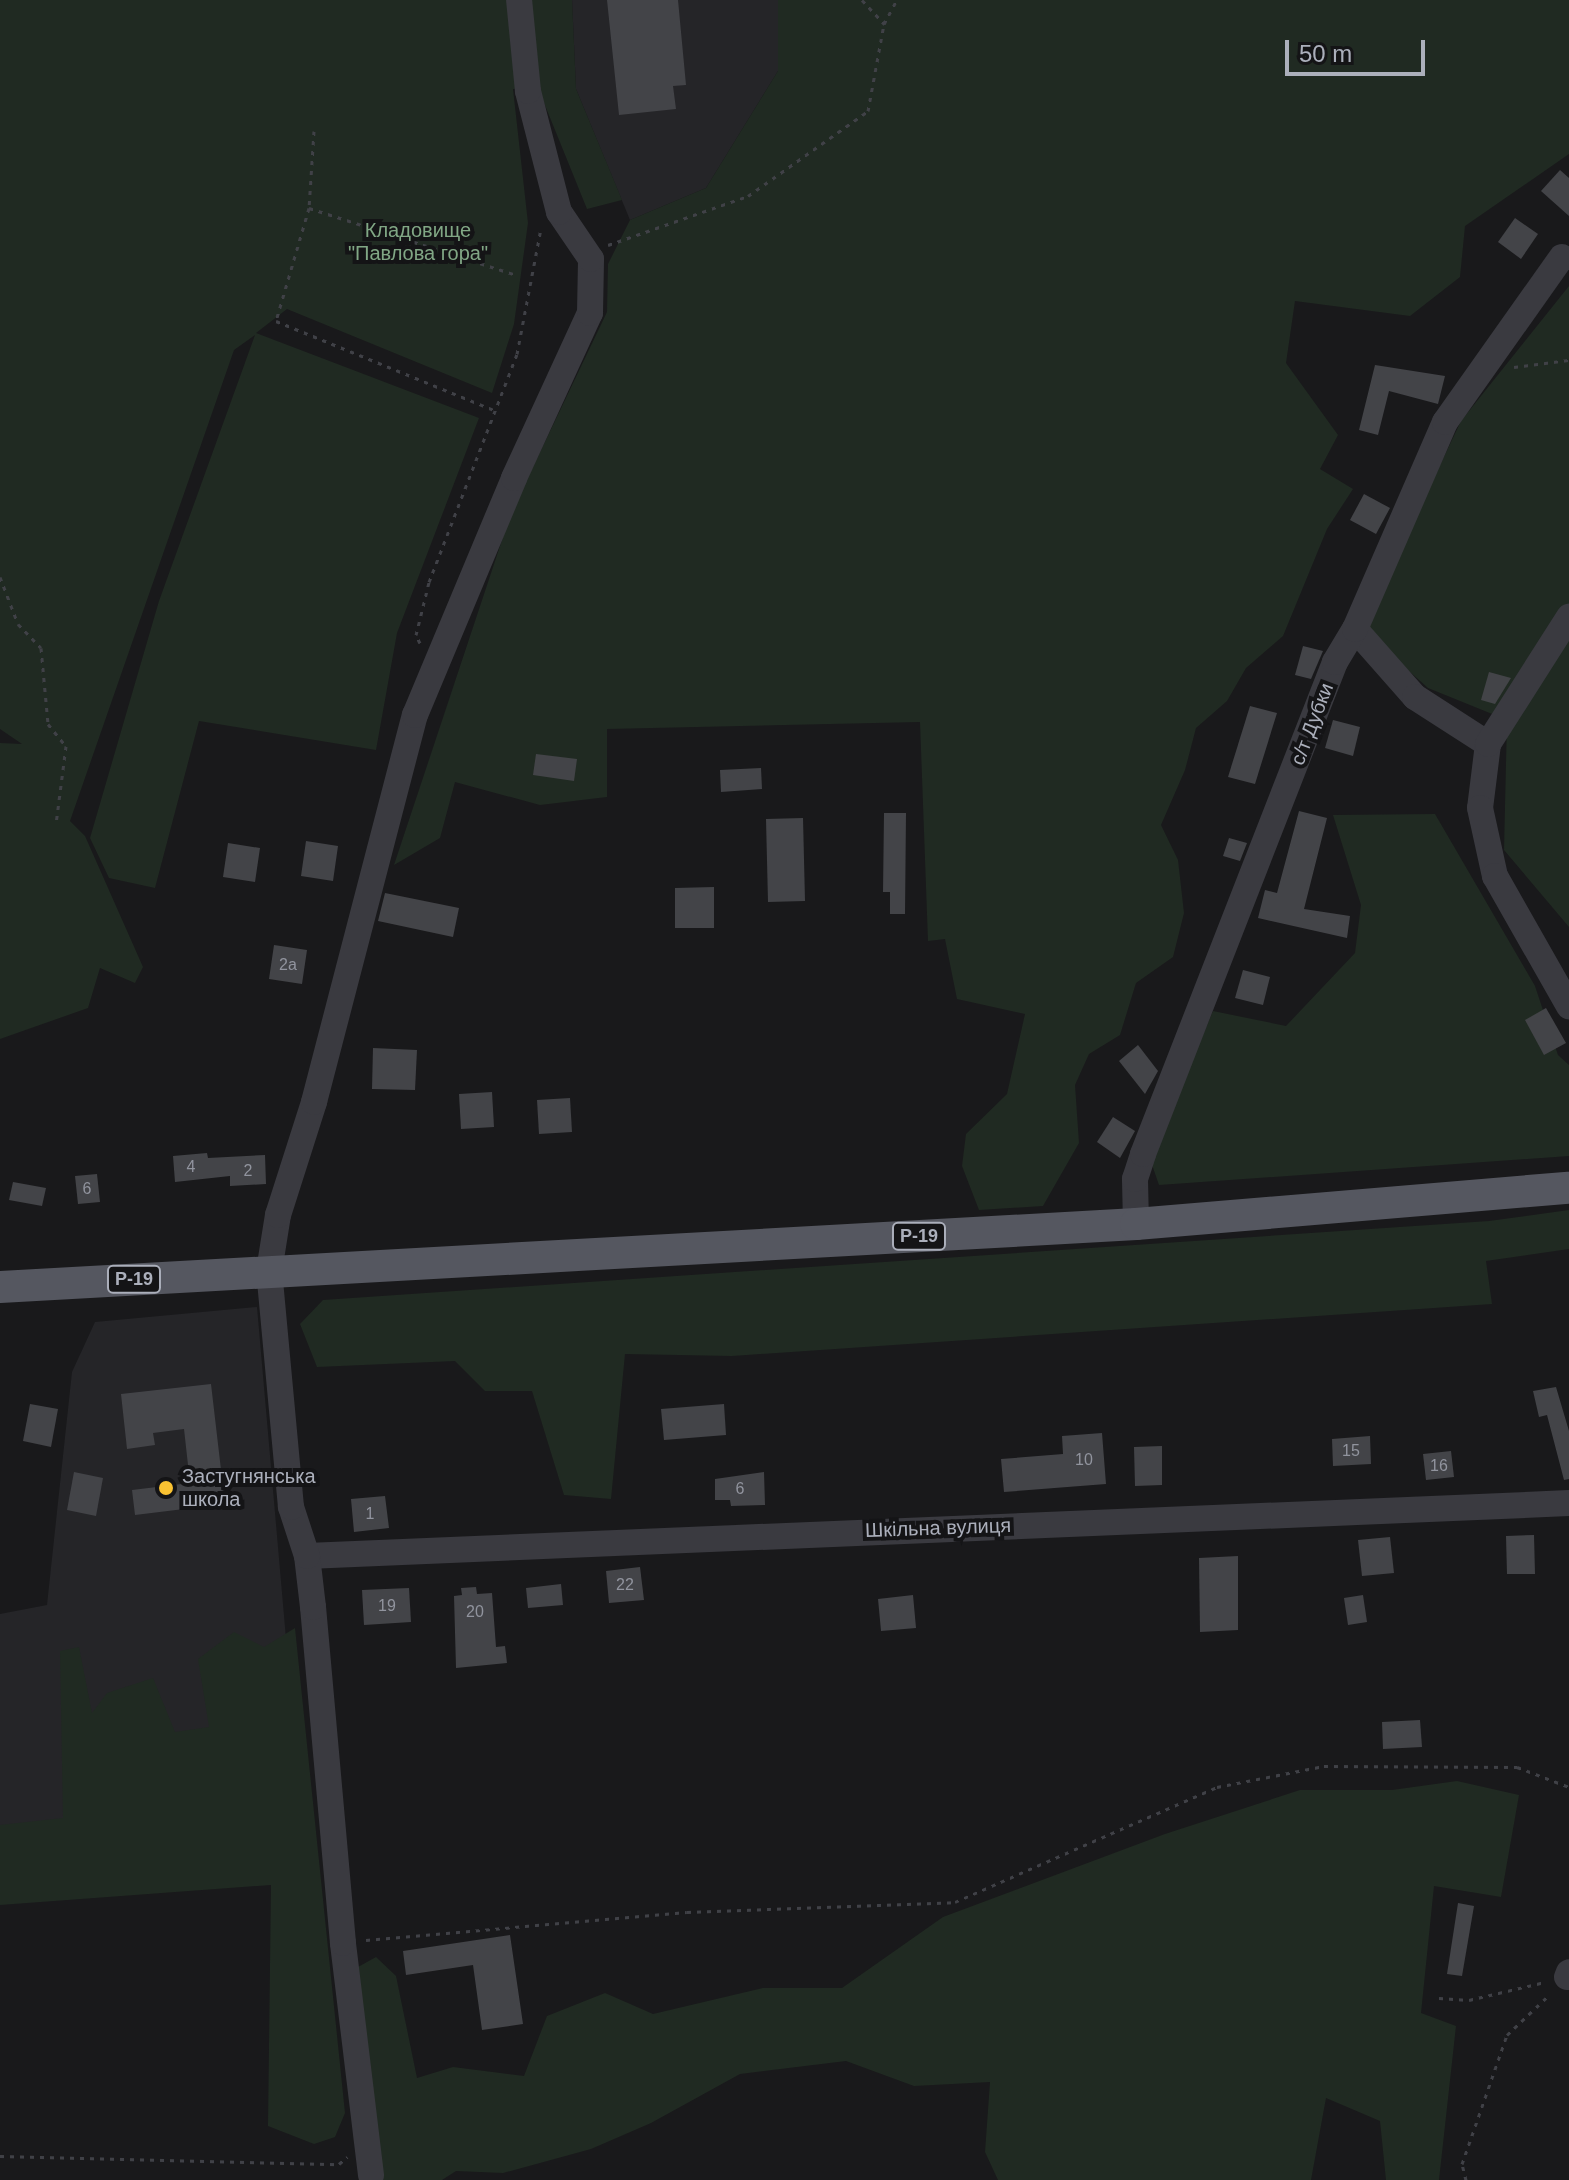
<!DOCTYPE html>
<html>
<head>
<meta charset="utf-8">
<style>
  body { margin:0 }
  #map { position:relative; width:1569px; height:2180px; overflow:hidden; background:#19191b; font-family:Arial,sans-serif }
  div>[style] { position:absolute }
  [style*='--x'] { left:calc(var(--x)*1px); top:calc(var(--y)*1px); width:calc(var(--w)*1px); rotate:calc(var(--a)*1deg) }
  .built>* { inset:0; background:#252528 }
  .green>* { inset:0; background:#202a22 }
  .building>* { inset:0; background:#434448 }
  .path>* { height:3px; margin-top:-1.5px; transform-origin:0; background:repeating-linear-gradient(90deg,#404147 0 4px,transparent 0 10px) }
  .minor>* { height:26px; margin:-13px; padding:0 13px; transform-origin:13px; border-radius:13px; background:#3a3a40 }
  .major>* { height:32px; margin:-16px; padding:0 16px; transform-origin:16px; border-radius:16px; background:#555760 }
  .dots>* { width:22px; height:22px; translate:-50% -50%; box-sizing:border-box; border:4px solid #141416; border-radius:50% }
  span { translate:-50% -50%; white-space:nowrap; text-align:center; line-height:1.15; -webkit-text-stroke:8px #141416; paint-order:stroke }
  .number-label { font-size:16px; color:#91949e }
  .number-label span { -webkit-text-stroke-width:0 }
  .shield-label span { padding:2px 6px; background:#141416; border:2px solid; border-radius:6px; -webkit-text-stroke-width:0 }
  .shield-label { font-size:18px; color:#abafbb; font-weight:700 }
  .park-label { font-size:20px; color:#81a785 }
  .street-label { font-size:20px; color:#abafbb }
  .poi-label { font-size:20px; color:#abafbb }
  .left { translate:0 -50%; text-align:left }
  .scale { position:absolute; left:1285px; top:40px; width:140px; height:36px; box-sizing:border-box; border:4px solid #abafbb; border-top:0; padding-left:10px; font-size:24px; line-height:28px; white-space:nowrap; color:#abafbb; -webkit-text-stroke:6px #141416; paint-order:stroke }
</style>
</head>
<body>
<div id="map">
  <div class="built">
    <div style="clip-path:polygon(572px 0,778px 0,778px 71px,706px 188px,630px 220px,576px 89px)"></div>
    <div style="clip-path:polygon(257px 1307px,305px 1856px,0 1881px,0 1614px,47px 1605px,72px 1372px,95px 1322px)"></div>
  </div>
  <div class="green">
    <div style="clip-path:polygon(0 0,572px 0,576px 89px,622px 200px,587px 209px,538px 88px,513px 89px,528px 223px,514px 324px,492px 393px,287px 309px,256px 333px,479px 418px,397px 633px,376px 750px,199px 721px,155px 888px,109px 878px,90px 838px,159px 601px,255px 335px,234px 350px,70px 821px,85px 836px,143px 967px,135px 983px,100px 968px,88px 1008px,0 1039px,0 743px,22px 744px,0 729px)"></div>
    <div style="clip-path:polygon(778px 0,1569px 0,1569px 154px,1465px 226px,1460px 277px,1410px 316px,1295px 301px,1286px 363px,1338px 435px,1320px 469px,1353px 489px,1327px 529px,1283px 636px,1246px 668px,1227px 701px,1196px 728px,1185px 770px,1161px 825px,1178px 860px,1184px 913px,1173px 957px,1136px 983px,1120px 1035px,1089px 1054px,1075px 1085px,1079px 1143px,1043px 1206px,979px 1210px,962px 1166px,966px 1134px,1007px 1094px,1025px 1014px,957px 999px,945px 939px,928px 941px,920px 722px,607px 729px,607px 797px,540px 805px,455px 782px,440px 838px,394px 865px,511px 513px,607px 312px,608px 264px,630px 220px,706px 188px,778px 71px)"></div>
    <div style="clip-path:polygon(1569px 286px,1569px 927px,1504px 850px,1507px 720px,1428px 688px,1362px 629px,1461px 421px)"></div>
    <div style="clip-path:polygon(1435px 814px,1535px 986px,1558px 1055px,1569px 1065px,1569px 1156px,1159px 1185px,1150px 1159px,1213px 1011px,1286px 1026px,1355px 953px,1361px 905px,1333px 815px)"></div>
    <div style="clip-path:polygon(1569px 1210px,1569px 1249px,1486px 1261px,1492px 1304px,732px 1356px,625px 1354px,611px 1499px,564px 1495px,532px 1391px,485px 1391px,455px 1361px,317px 1367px,300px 1324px,323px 1300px,1489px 1221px)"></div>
    <div style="clip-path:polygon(295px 1628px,345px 2113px,335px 2137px,314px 2144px,268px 2126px,271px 1885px,0 1905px,0 1825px,63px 1818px,60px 1651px,79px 1647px,92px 1713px,107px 1693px,153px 1678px,175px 1732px,209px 1727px,198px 1659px,234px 1632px,264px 1647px)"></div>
    <div style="clip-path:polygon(1457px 1781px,1519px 1795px,1501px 1897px,1434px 1886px,1421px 2013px,1456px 2026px,1439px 2180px,1386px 2180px,1380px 2121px,1326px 2098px,1311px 2180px,998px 2180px,985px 2152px,990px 2082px,914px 2086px,846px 2061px,740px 2074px,651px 2123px,591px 2149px,503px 2173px,456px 2171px,442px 2180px,383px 2180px,358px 1967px,376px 1957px,396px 1976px,417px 2078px,453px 2067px,524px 2076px,547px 2016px,605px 1993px,653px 2014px,763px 1988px,842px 1988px,943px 1917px,1165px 1834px,1300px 1790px,1392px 1790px)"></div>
  </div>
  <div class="building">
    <div style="clip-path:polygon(607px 0,678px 0,686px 85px,673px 86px,676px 109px,619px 115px)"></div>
    <div style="clip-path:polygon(1560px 170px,1569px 178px,1569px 216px,1541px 191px)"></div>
    <div style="clip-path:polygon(1515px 218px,1538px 234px,1521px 259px,1498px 242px)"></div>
    <div style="clip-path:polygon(1375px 365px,1445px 376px,1438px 404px,1389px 391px,1378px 435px,1359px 430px)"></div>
    <div style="clip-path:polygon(1364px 494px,1390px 508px,1376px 534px,1350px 520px)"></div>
    <div style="clip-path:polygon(1303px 646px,1323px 651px,1311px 679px,1295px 675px)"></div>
    <div style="clip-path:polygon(1489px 672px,1511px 678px,1495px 704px,1481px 700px)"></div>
    <div style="clip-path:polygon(1250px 706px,1277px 713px,1255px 784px,1228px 777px)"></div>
    <div style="clip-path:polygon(1333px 720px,1360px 727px,1353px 756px,1325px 748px)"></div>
    <div style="clip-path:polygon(536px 754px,577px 759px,574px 781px,533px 775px)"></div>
    <div style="clip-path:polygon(761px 768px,762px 789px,721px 792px,720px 770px)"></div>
    <div style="clip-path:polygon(1299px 811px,1327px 818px,1304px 909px,1350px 916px,1347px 938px,1258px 918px,1265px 890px,1277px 893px)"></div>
    <div style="clip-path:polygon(884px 813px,906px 813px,905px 914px,890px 914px,890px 892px,883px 892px)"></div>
    <div style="clip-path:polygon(803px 818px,805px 901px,768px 902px,766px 819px)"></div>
    <div style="clip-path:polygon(1229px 838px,1247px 843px,1240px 861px,1223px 856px)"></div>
    <div style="clip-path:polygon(306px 841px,338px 846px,333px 881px,301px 876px)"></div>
    <div style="clip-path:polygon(228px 843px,260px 848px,255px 882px,223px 877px)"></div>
    <div style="clip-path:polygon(714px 887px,714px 928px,675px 928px,675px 888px)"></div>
    <div style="clip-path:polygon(385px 893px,459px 908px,453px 937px,378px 921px)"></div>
    <div style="clip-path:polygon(274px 945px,307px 950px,302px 984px,269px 979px)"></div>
    <div style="clip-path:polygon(1243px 970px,1270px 977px,1263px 1005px,1235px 998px)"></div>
    <div style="clip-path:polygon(1546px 1008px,1566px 1043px,1544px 1055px,1525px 1020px)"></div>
    <div style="clip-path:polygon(1138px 1045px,1158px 1071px,1145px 1094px,1119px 1061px)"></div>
    <div style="clip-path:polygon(373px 1048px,417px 1050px,415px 1090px,372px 1089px)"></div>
    <div style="clip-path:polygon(492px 1092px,494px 1127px,461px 1129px,459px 1094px)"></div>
    <div style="clip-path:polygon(570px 1098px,572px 1132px,539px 1134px,537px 1100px)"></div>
    <div style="clip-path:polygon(1113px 1117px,1135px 1131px,1120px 1158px,1097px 1142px)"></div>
    <div style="clip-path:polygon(207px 1153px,208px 1158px,265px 1155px,266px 1184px,230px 1186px,230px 1176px,175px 1182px,173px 1156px)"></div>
    <div style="clip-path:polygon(97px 1174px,100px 1202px,78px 1204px,75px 1176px)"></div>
    <div style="clip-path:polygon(13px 1182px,46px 1188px,42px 1206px,9px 1200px)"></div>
    <div style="clip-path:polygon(211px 1384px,225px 1504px,135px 1515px,132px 1490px,190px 1483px,184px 1429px,153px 1433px,155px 1445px,127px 1449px,121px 1394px)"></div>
    <div style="clip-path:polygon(1556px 1387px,1569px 1431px,1569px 1479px,1564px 1480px,1547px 1415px,1539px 1417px,1533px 1391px)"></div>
    <div style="clip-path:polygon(30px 1404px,58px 1409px,51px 1447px,23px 1441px)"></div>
    <div style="clip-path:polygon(724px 1404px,726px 1435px,664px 1440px,661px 1409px)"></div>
    <div style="clip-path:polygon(1102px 1433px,1106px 1484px,1004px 1492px,1001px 1459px,1063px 1454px,1062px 1436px)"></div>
    <div style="clip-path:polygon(1370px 1436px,1371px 1464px,1333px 1466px,1332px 1439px)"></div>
    <div style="clip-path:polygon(1162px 1446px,1162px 1485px,1135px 1486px,1134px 1447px)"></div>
    <div style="clip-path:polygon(1451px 1451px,1454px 1477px,1426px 1480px,1423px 1454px)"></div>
    <div style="clip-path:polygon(74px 1472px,103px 1478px,96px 1516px,67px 1510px)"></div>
    <div style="clip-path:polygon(764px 1472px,765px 1505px,731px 1506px,730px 1500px,715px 1500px,715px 1479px)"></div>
    <div style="clip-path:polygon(385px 1496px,389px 1528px,354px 1532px,351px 1499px)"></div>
    <div style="clip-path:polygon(1534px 1535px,1535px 1574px,1507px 1574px,1506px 1536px)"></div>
    <div style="clip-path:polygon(1390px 1537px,1394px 1573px,1362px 1576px,1358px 1540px)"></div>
    <div style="clip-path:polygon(1238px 1556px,1238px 1630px,1200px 1632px,1199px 1558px)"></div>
    <div style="clip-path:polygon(640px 1567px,644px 1600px,609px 1603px,606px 1571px)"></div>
    <div style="clip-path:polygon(561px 1584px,563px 1605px,528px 1608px,526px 1588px)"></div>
    <div style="clip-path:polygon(476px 1587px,477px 1594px,492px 1593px,496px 1647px,505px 1646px,507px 1663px,456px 1668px,454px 1596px,462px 1595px,461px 1588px)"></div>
    <div style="clip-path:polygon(409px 1588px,411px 1622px,364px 1625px,362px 1590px)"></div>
    <div style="clip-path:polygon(913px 1595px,916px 1628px,881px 1631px,878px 1599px)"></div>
    <div style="clip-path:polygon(1363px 1595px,1367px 1622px,1348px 1625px,1344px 1598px)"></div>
    <div style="clip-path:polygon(1420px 1720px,1422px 1747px,1383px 1749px,1382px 1722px)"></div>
    <div style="clip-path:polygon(1458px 1903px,1474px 1906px,1462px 1976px,1447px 1974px)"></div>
    <div style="clip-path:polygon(510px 1935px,523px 2024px,482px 2030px,473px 1965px,406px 1975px,403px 1951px)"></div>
  </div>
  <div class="path">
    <div style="--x:862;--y:0;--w:33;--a:47"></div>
    <div style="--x:314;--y:131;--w:77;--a:93.7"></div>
    <div style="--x:309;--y:208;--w:118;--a:106.3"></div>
    <div style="--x:276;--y:321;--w:235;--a:22.2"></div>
    <div style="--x:309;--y:208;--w:218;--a:17.9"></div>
    <div style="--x:608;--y:245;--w:148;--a:-19.3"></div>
    <div style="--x:748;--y:196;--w:147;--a:-35.3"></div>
    <div style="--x:868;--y:111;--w:88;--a:-79.6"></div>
    <div style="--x:884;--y:24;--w:27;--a:-62"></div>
    <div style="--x:1514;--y:367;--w:55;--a:-7.3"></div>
    <div style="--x:0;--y:577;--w:50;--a:69"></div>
    <div style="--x:18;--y:624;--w:33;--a:46"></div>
    <div style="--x:41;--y:648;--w:76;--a:84.7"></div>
    <div style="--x:48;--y:724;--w:28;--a:51"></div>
    <div style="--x:66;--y:746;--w:79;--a:97.3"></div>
    <div style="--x:420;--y:643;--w:9;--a:-117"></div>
    <div style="--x:416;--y:635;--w:55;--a:-76.2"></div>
    <div style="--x:429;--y:582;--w:244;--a:-68.9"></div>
    <div style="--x:517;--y:354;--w:128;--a:-79.2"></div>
    <div style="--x:366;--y:1940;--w:322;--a:-5"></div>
    <div style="--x:687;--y:1912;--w:268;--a:-2.1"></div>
    <div style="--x:955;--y:1902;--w:286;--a:-23.7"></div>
    <div style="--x:1217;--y:1787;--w:109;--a:-11.1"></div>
    <div style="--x:1324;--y:1766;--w:193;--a:0.3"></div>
    <div style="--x:1517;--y:1767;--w:56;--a:21"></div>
    <div style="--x:1439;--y:1998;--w:30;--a:4"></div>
    <div style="--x:1469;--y:2000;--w:78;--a:-13.3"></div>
    <div style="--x:0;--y:2156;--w:339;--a:1.4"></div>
    <div style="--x:339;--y:2164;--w:11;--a:-41"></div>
    <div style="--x:1466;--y:2180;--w:16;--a:-104"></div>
    <div style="--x:1462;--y:2164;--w:137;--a:-70.8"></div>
    <div style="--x:1507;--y:2035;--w:59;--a:-43.6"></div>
  </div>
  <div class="minor">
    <div style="--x:1355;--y:629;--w:91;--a:48.6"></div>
    <div style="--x:1415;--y:697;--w:87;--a:32.8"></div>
    <div style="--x:1488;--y:744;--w:64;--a:97.1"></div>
    <div style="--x:1480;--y:808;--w:70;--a:77.6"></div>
    <div style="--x:1495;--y:876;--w:150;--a:60.4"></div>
    <div style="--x:1488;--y:744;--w:151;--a:-57.5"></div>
    <div style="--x:1136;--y:1224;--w:45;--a:-91.3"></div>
    <div style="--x:1135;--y:1179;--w:26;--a:-72"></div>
    <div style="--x:1143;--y:1154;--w:528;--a:-68.68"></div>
    <div style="--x:1335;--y:662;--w:39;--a:-59"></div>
    <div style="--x:1355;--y:629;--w:226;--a:-66.5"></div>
    <div style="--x:1445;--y:422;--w:202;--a:-54.7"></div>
    <div style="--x:307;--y:1556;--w:1263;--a:-2.4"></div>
    <div style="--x:1567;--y:1977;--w:5;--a:-68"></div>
    <div style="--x:371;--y:2175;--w:234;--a:-96.9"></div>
    <div style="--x:343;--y:1943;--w:337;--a:-95.1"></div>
    <div style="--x:313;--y:1607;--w:51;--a:-96.7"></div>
    <div style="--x:307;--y:1556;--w:52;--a:-108.1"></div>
    <div style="--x:291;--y:1507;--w:237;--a:-95.3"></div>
    <div style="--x:269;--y:1271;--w:57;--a:-80.9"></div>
    <div style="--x:278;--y:1215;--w:119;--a:-72.3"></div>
    <div style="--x:314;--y:1102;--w:400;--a:-75.4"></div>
    <div style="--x:415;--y:715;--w:257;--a:-67.3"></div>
    <div style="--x:514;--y:478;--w:182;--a:-65.3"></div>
    <div style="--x:590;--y:313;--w:54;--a:-88.9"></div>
    <div style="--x:591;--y:259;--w:57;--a:-124.2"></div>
    <div style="--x:559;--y:212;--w:125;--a:-104.4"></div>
    <div style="--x:528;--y:91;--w:91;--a:-95.6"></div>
  </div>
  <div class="major">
    <div style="--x:0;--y:1287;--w:1138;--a:-3.17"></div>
    <div style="--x:1136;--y:1224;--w:434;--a:-4.8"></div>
  </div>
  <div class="dots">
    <div style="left:166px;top:1488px;background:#fac232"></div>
  </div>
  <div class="number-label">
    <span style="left:288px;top:965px">2а</span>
    <span style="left:191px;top:1167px">4</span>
    <span style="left:248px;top:1171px">2</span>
    <span style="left:87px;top:1189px">6</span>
    <span style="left:1351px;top:1451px">15</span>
    <span style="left:1084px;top:1460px">10</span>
    <span style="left:1439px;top:1466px">16</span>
    <span style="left:740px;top:1489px">6</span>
    <span style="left:370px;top:1514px">1</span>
    <span style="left:625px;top:1585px">22</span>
    <span style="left:387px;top:1606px">19</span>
    <span style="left:475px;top:1612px">20</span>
  </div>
  <div class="shield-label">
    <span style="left:919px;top:1236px">Р-19</span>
    <span style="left:134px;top:1279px">Р-19</span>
  </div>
  <div class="park-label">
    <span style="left:418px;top:242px">Кладовище<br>"Павлова гора"</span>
  </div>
  <div class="street-label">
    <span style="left:1312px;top:724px;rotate:-69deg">с/т Дубки</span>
    <span style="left:938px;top:1528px;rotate:-2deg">Шкільна вулиця</span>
  </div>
  <div class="poi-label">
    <span class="left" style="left:182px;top:1488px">Застугнянська<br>школа</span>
  </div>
  <div class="scale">50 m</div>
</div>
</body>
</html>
